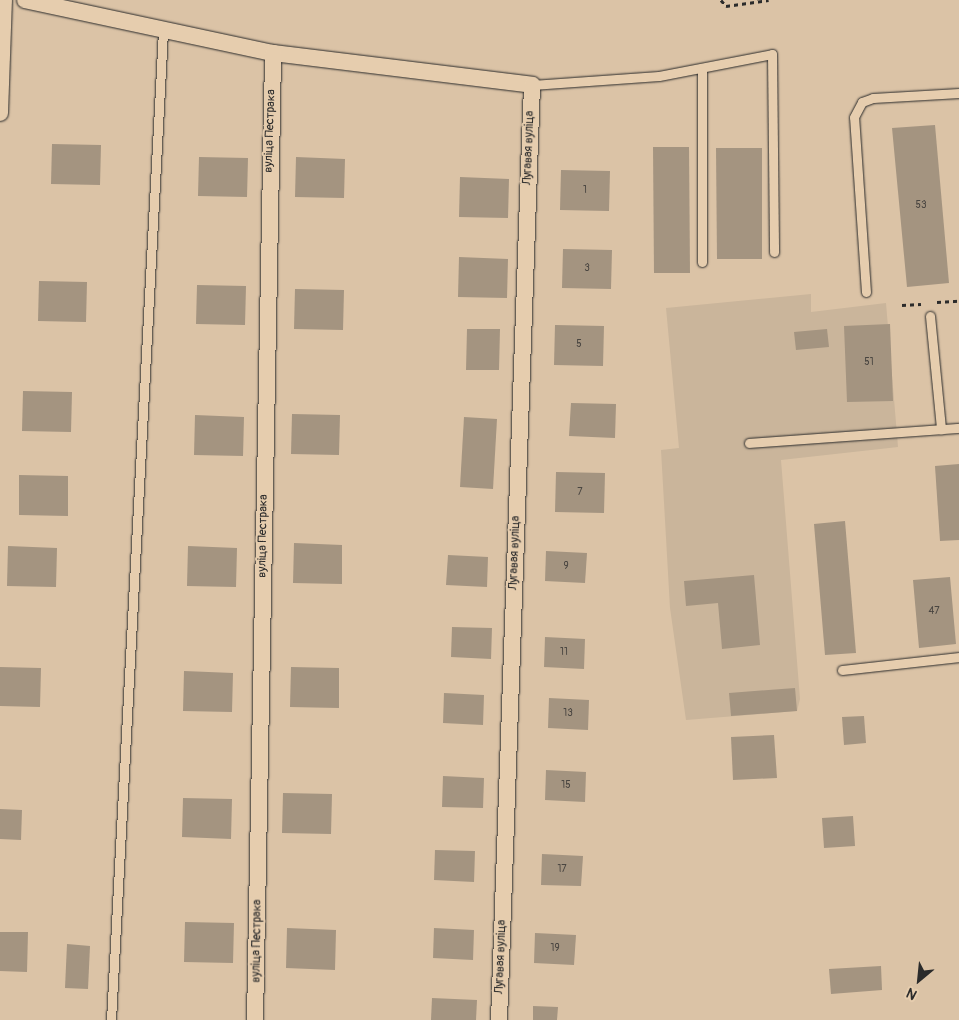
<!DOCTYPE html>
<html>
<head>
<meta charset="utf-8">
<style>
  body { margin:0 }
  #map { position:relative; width:959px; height:1020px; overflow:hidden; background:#dbc3a6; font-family:Pangolin,sans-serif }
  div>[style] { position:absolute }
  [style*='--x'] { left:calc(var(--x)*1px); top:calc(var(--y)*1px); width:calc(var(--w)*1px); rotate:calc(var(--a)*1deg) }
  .built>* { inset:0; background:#cab59b }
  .building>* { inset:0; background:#a49480 }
  .path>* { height:3px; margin-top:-1.5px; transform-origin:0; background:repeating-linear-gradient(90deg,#2b2b2b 0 4px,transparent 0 8px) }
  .roads { filter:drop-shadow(0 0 1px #2b2b2b) drop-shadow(0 0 1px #2b2b2b) }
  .lane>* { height:9px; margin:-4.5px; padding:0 4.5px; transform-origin:4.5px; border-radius:4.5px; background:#e6cdae }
  .street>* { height:16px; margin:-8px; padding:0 8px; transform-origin:8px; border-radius:8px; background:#e6cdae }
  span { translate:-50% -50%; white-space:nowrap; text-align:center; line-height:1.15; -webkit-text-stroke:4px #e6cdae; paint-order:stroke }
  .number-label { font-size:10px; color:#494540 }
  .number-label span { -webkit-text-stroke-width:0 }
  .street-label { font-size:12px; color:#2b2b2b }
  .north { position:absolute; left:894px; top:955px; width:50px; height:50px; -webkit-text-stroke:4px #e6cdae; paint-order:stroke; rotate:208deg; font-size:14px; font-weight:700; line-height:20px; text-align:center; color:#2b2b2b }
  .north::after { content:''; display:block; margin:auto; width:18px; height:22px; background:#2b2b2b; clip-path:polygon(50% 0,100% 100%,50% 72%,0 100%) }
</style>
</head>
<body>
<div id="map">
  <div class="built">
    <div style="clip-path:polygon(811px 294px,811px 312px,886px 303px,898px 447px,781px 460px,800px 699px,797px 711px,686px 720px,670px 608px,661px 450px,679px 448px,666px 308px)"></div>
  </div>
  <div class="building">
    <div style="clip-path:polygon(935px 125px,949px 283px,907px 287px,892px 128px)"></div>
    <div style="clip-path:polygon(52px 144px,101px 145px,100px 185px,51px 184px)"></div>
    <div style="clip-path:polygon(653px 147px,689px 147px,690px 273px,654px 273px)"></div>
    <div style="clip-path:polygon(716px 148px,762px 148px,762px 259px,717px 259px)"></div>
    <div style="clip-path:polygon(199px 157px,248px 158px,247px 197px,198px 196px)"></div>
    <div style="clip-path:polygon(296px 157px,345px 159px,344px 198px,295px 197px)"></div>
    <div style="clip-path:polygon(561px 170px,610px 171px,609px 211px,560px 210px)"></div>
    <div style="clip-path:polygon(460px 177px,509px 179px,508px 218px,459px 217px)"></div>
    <div style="clip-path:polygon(563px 249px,612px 250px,611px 289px,562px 288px)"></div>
    <div style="clip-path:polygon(459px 257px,508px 259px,507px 298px,458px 297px)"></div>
    <div style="clip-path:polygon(39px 281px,87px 282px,86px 322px,38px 321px)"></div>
    <div style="clip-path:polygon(197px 285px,246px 286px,245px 325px,196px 324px)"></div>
    <div style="clip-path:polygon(295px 289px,344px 290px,343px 330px,294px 329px)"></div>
    <div style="clip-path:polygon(890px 324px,893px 401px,847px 402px,844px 326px)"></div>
    <div style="clip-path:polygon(555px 325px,604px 326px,603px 366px,554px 365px)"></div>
    <div style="clip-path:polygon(467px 329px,500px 329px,499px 370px,466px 370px)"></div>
    <div style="clip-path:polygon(827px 329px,829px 347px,796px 350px,794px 332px)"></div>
    <div style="clip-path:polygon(23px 391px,72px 392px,71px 432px,22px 431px)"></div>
    <div style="clip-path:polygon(571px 403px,616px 404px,615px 438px,569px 436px)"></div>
    <div style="clip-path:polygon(292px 414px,340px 415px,339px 455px,291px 454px)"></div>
    <div style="clip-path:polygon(195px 415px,244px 417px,243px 456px,194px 455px)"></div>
    <div style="clip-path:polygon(464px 417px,497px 419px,493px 489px,460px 487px)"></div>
    <div style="clip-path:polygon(959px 464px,959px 540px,940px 541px,935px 466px)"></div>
    <div style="clip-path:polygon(556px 472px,605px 473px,604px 513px,555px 512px)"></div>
    <div style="clip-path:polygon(19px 475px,68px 476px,68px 516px,19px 515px)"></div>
    <div style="clip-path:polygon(845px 521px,856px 653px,825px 655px,814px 524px)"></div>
    <div style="clip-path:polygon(294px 543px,342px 545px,342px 584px,293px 583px)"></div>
    <div style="clip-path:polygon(8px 546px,57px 548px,56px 587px,7px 586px)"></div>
    <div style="clip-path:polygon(188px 546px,237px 548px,236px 587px,187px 586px)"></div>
    <div style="clip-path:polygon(546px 551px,587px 553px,585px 583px,545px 581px)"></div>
    <div style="clip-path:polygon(448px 555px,488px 557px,487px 587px,446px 585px)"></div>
    <div style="clip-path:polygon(754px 575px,760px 645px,722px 649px,718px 603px,686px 606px,684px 581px)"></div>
    <div style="clip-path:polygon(950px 577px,956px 644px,919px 648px,913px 580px)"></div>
    <div style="clip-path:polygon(452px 627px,492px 628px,491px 659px,451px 657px)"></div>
    <div style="clip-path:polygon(545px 637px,585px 639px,584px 669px,544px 667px)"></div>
    <div style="clip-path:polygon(0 667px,41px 668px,40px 707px,0 706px)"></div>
    <div style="clip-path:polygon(291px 667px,339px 668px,339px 708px,290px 707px)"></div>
    <div style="clip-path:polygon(184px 671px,233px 673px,232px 712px,183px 711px)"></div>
    <div style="clip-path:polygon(795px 688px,797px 711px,731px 716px,729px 693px)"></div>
    <div style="clip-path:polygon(444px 693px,484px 695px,483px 725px,443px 723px)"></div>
    <div style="clip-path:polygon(549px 698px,589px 700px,588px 730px,548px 728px)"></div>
    <div style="clip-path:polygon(864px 716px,866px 743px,844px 745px,842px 717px)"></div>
    <div style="clip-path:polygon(774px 735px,777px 778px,733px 780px,731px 737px)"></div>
    <div style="clip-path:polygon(546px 770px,586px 772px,585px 802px,545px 800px)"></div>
    <div style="clip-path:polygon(443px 776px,484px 778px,483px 808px,442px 807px)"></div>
    <div style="clip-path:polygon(283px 793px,332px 794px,331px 834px,282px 833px)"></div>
    <div style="clip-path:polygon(183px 798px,232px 799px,231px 839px,182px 837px)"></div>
    <div style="clip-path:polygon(0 809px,22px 810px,21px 840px,0 839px)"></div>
    <div style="clip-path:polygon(853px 816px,855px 846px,824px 848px,822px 818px)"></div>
    <div style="clip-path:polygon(435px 850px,475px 851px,474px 882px,434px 880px)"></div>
    <div style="clip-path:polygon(542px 854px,583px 856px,581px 886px,541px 885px)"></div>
    <div style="clip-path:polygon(185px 922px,234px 923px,233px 963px,184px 962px)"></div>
    <div style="clip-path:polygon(287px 928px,336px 930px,335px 970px,286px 968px)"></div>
    <div style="clip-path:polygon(434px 928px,474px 930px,473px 960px,433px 958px)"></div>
    <div style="clip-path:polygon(0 932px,28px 932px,27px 972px,0 971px)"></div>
    <div style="clip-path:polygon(535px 933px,576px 935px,574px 965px,534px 963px)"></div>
    <div style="clip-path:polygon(67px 944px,90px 946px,88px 989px,65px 988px)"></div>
    <div style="clip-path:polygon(881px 966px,882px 990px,831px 994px,829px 969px)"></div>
    <div style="clip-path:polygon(432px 998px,477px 1000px,476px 1020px,431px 1020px)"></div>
    <div style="clip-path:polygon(533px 1006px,558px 1007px,557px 1020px,533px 1020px)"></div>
  </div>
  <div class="path">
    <div style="--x:721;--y:0;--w:8;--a:50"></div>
    <div style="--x:726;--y:6;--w:43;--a:-7.9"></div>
    <div style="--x:937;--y:302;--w:22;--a:-3"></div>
    <div style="--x:902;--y:305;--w:19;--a:-3"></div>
  </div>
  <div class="roads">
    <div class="lane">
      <div style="--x:532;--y:85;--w:127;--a:-4.1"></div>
      <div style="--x:659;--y:76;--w:115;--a:-11"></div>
      <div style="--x:772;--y:54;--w:198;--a:89.4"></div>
      <div style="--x:702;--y:262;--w:194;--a:-90"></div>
      <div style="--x:866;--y:292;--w:175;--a:-93.9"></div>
      <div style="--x:854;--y:117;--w:17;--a:-62"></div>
      <div style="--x:862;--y:102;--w:12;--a:-20"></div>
      <div style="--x:873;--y:98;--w:86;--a:-3.3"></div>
      <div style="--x:930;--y:316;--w:114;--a:84.4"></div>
      <div style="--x:749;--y:443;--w:211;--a:-4.1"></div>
      <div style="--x:842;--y:670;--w:118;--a:-6.3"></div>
      <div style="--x:111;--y:1020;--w:991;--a:-86.99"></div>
    </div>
    <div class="street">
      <div style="--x:25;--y:0;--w:254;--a:12.1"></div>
      <div style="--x:273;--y:53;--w:261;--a:7"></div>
      <div style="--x:532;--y:85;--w:936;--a:92.02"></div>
      <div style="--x:0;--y:113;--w:113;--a:-88"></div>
      <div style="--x:255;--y:1020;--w:967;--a:-88.93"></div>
    </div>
  </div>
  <div class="number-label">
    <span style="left:585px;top:191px">1</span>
    <span style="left:921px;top:206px">53</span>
    <span style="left:587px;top:269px">3</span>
    <span style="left:579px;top:345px">5</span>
    <span style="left:869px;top:363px">51</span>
    <span style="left:580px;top:493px">7</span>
    <span style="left:566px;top:567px">9</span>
    <span style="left:934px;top:612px">47</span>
    <span style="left:564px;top:653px">11</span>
    <span style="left:568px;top:714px">13</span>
    <span style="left:566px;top:786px">15</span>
    <span style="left:562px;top:870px">17</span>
    <span style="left:555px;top:949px">19</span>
  </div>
  <div class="street-label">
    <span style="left:270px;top:131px;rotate:-88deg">вуліца Пестрака</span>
    <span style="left:529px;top:148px;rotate:-88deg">Лугавая вуліца</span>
    <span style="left:263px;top:536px;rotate:-89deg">вуліца Пестрака</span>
    <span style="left:515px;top:553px;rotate:-88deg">Лугавая вуліца</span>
    <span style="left:257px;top:941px;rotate:-89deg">вуліца Пестрака</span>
    <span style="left:501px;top:957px;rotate:-88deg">Лугавая вуліца</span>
  </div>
  <div class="north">N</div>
</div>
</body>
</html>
